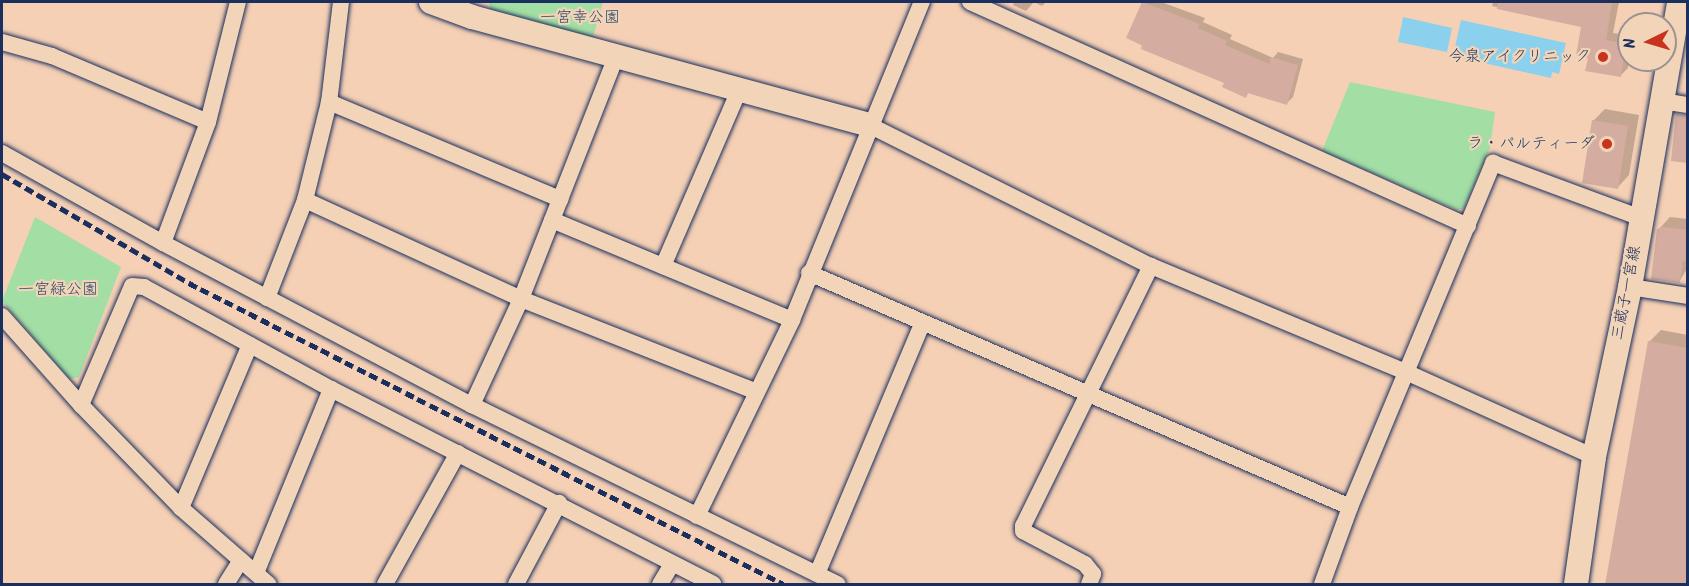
<!DOCTYPE html>
<html>
<head>
<meta charset="utf-8">
<style>
  body { margin:0 }
  #map { position:relative; width:1689px; height:586px; overflow:hidden; background:#f5d0b5; font-family:Kalam,"Klee One",sans-serif }
  div>[style] { position:absolute }
  [style*='--x'] { left:calc(var(--x)*1px); top:calc(var(--y)*1px); width:calc(var(--w)*1px); rotate:calc(var(--a)*1deg) }
  .green>* { inset:0; background:#a3dea4 }
  .water>* { inset:0; background:#8bd1ed }
  .shadow>* { inset:0; background:#0003 }
  .building>* { inset:0; background:#d4aca0 }
  .roads { filter:drop-shadow(0 0 2px #1b2f5e) drop-shadow(0 0 2px #1b2f5e) }
  .street>* { height:16px; margin:-8px; padding:0 8px; transform-origin:8px; border-radius:8px; background:#f2d4b8 }
  .secondary>* { height:24px; margin:-12px; padding:0 12px; transform-origin:12px; border-radius:12px; background:#f2d4b8 }
  .rail>* { height:4.5px; margin-top:-2.25px; transform-origin:0; background:repeating-linear-gradient(90deg,#1b2f5e 0 9px,transparent 0 13.5px) }
  .dots>* { width:16px; height:16px; translate:-50% -50%; box-sizing:border-box; border:3px solid #f2d4b8; border-radius:50% }
  span { translate:-50% -50%; white-space:nowrap; text-align:center; line-height:1.15; -webkit-text-stroke:4.5px #f2d4b8; paint-order:stroke }
  .park-label { font-size:16px; color:#2f4968 }
  .poi-label { font-size:16px; color:#1b2f5e }
  .right { translate:-100% -50%; text-align:right }
  .street-label { font-size:16px; color:#1b2f5e }
  .frame { position:absolute; inset:0; border:3px solid #1b2f5e; pointer-events:none }
  .north { position:absolute; left:1617px; top:12px; width:60px; height:60px; box-sizing:border-box; background:#f2d4b8; border:2px solid #9c9294; border-radius:50%; rotate:265deg; font-size:16px; font-weight:700; line-height:24px; text-align:center; color:#1b2f5e }
  .north::after { content:''; display:block; margin:auto; width:21px; height:27px; background:#c8321e; clip-path:polygon(50% 0,100% 100%,50% 72%,0 100%) }
</style>
</head>
<body>
<div id="map">
  <div class="green">
    <div style="clip-path:polygon(489px 2px,603px 2px,593px 37px,491px 14px)"></div>
    <div style="clip-path:polygon(1350px 82px,1495px 112px,1490px 148px,1464px 208px,1457px 210px,1322px 151px)"></div>
    <div style="clip-path:polygon(35px 217px,121px 267px,79px 377px,69px 379px,2px 301px)"></div>
  </div>
  <div class="water">
    <div style="clip-path:polygon(1403px 17px,1452px 28px,1447px 52px,1398px 42px)"></div>
    <div style="clip-path:polygon(1461px 20px,1566px 43px,1559px 74px,1552px 72px,1551px 78px,1453px 56px)"></div>
  </div>
  <div class="shadow">
    <div style="clip-path:polygon(1014px 2px,1046px 2px,1042px 6px,1034px 2px,1026px 11px,1013px 5px)"></div>
    <div style="clip-path:polygon(1161px 2px,1205px 18px,1203px 22px,1232px 35px,1230px 39px,1273px 58px,1278px 52px,1303px 59px,1293px 97px,1287px 103px,1249px 92px,1246px 96px,1226px 82px,1160px 55px,1128px 38px,1143px 3px)"></div>
    <div style="clip-path:polygon(1493px 2px,1619px 2px,1613px 33px,1629px 35px,1628px 68px,1620px 76px,1590px 56px,1583px 26px,1492px 6px)"></div>
    <div style="clip-path:polygon(1605px 109px,1639px 115px,1629px 175px,1618px 187px,1593px 121px)"></div>
    <div style="clip-path:polygon(1670px 217px,1688px 219px,1688px 267px,1679px 282px,1659px 229px)"></div>
    <div style="clip-path:polygon(1661px 330px,1688px 335px,1688px 584px,1649px 342px)"></div>
  </div>
  <div class="building">
    <div style="clip-path:polygon(1142px 2px,1200px 24px,1198px 28px,1227px 41px,1225px 45px,1269px 64px,1271px 57px,1298px 65px,1287px 105px,1248px 93px,1246px 98px,1222px 87px,1224px 83px,1141px 49px,1142px 45px,1126px 38px)"></div>
    <div style="clip-path:polygon(1498px 2px,1612px 2px,1606px 40px,1626px 44px,1621px 77px,1585px 71px,1588px 58px,1576px 56px,1581px 27px,1497px 9px)"></div>
    <div style="clip-path:polygon(1676px 114px,1688px 115px,1688px 163px,1671px 161px)"></div>
    <div style="clip-path:polygon(1592px 120px,1628px 126px,1618px 189px,1582px 183px)"></div>
    <div style="clip-path:polygon(1662px 227px,1688px 230px,1688px 261px,1683px 261px,1680px 283px,1651px 279px,1657px 229px)"></div>
    <div style="clip-path:polygon(1648px 341px,1688px 348px,1688px 585px,1605px 585px)"></div>
  </div>
  <div class="roads">
    <div class="street">
      <div style="--x:341;--y:2;--w:101;--a:96.8"></div>
      <div style="--x:329;--y:102;--w:251;--a:22.8"></div>
      <div style="--x:970;--y:2;--w:546;--a:24.22"></div>
      <div style="--x:2;--y:42;--w:52;--a:15.6"></div>
      <div style="--x:52;--y:56;--w:169;--a:22.9"></div>
      <div style="--x:1662;--y:101;--w:26;--a:9"></div>
      <div style="--x:869;--y:125;--w:315;--a:26.6"></div>
      <div style="--x:1151;--y:266;--w:276;--a:22.6"></div>
      <div style="--x:1406;--y:372;--w:206;--a:24.3"></div>
      <div style="--x:2;--y:153;--w:184;--a:29.2"></div>
      <div style="--x:163;--y:243;--w:349;--a:27.7"></div>
      <div style="--x:472;--y:405;--w:407;--a:26.1"></div>
      <div style="--x:305;--y:200;--w:238;--a:24.6"></div>
      <div style="--x:521;--y:299;--w:251;--a:21.5"></div>
      <div style="--x:552;--y:220;--w:260;--a:22.6"></div>
      <div style="--x:163;--y:243;--w:129;--a:-69.6"></div>
      <div style="--x:208;--y:122;--w:124;--a:-76"></div>
      <div style="--x:663;--y:266;--w:192;--a:-66.6"></div>
      <div style="--x:809;--y:273;--w:589;--a:23.39"></div>
      <div style="--x:1630;--y:287;--w:59;--a:8.8"></div>
      <div style="--x:267;--y:298;--w:105;--a:-68.8"></div>
      <div style="--x:305;--y:200;--w:101;--a:-76.2"></div>
      <div style="--x:2;--y:316;--w:119;--a:48.4"></div>
      <div style="--x:81;--y:405;--w:144;--a:45.8"></div>
      <div style="--x:181;--y:508;--w:116;--a:41.1"></div>
      <div style="--x:81;--y:405;--w:129;--a:-66.8"></div>
      <div style="--x:132;--y:286;--w:12;--a:5"></div>
      <div style="--x:144;--y:287;--w:213;--a:28.6"></div>
      <div style="--x:331;--y:389;--w:429;--a:27"></div>
      <div style="--x:472;--y:405;--w:117;--a:-65.2"></div>
      <div style="--x:521;--y:299;--w:261;--a:-68.6"></div>
      <div style="--x:181;--y:508;--w:177;--a:-67.1"></div>
      <div style="--x:697;--y:516;--w:218;--a:-64.1"></div>
      <div style="--x:792;--y:320;--w:344;--a:-67.8"></div>
      <div style="--x:256;--y:573;--w:199;--a:-67.8"></div>
      <div style="--x:817;--y:574;--w:271;--a:-67.2"></div>
      <div style="--x:226;--y:584;--w:28;--a:-58"></div>
      <div style="--x:385;--y:584;--w:150;--a:-60.9"></div>
      <div style="--x:516;--y:584;--w:92;--a:-62"></div>
      <div style="--x:660;--y:584;--w:23;--a:-59"></div>
      <div style="--x:1089;--y:584;--w:11;--a:-68"></div>
      <div style="--x:1093;--y:574;--w:13;--a:-129"></div>
      <div style="--x:1085;--y:564;--w:70;--a:-152"></div>
      <div style="--x:1023;--y:531;--w:5;--a:-90"></div>
      <div style="--x:1023;--y:526;--w:290;--a:-63.8"></div>
      <div style="--x:1322;--y:584;--w:82;--a:-70"></div>
      <div style="--x:1350;--y:507;--w:373;--a:-67.4"></div>
      <div style="--x:1493;--y:163;--w:158;--a:20.4"></div>
    </div>
    <div class="secondary">
      <div style="--x:431;--y:2;--w:44;--a:20.1"></div>
      <div style="--x:472;--y:17;--w:411;--a:15.2"></div>
      <div style="--x:1576;--y:584;--w:128;--a:-81.9"></div>
      <div style="--x:1594;--y:457;--w:174;--a:-78"></div>
      <div style="--x:1630;--y:287;--w:289;--a:-80.2"></div>
    </div>
  </div>
  <div class="rail">
    <div style="--x:2;--y:174;--w:216;--a:30.2"></div>
    <div style="--x:189;--y:283;--w:666;--a:26.87"></div>
  </div>
  <div class="dots">
    <div style="left:1603px;top:57px;background:#c8321e"></div>
    <div style="left:1607px;top:144px;background:#c8321e"></div>
  </div>
  <div class="park-label">
    <span style="left:580px;top:18px">一宮幸公園</span>
    <span style="left:58px;top:290px">一宮緑公園</span>
  </div>
  <div class="poi-label">
    <span class="right" style="left:1591px;top:57px">今泉アイクリニック</span>
    <span class="right" style="left:1595px;top:144px">ラ・パルティーダ</span>
  </div>
  <div class="street-label">
    <span style="left:1627px;top:293px;rotate:-79deg">三蔵子一宮線</span>
  </div>
  <div class="frame"></div>
  <div class="north">N</div>
</div>
</body>
</html>
